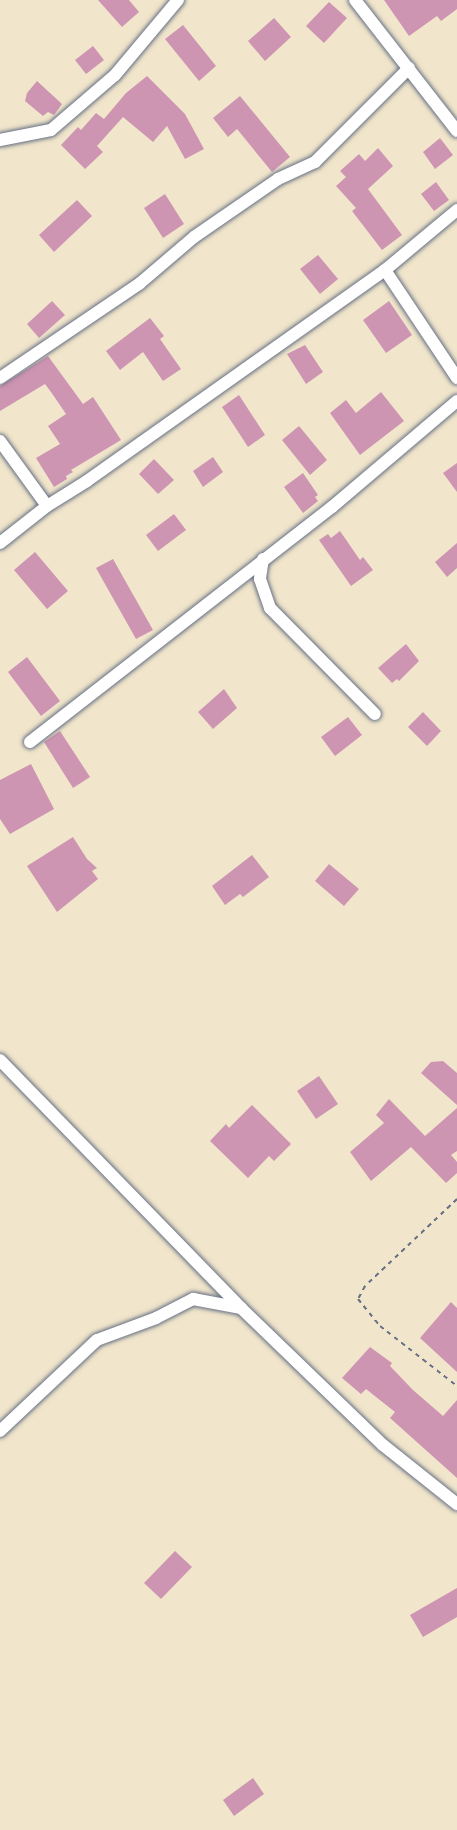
<!DOCTYPE html>
<html>
<head>
<meta charset="utf-8">
<style>
  body { margin:0 }
  #map { position:relative; width:457px; height:1830px; overflow:hidden; background:#f1e6cb; font-family:Sriracha,sans-serif }
  div>[style] { position:absolute }
  [style*='--x'] { left:calc(var(--x)*1px); top:calc(var(--y)*1px); width:calc(var(--w)*1px); rotate:calc(var(--a)*1deg) }
  .building>* { inset:0; background:#ce95b2 }
  .path>* { height:2px; margin-top:-1px; transform-origin:0; background:repeating-linear-gradient(90deg,#666f84 0 4.5px,transparent 0 9px) }
  .roads { filter:drop-shadow(0 0 2px #666f84) drop-shadow(0 0 2px #666f84) }
  .minor>* { height:12px; margin:-6px; padding:0 6px; transform-origin:6px; border-radius:6px; background:#fff }
  span { translate:-50% -50%; white-space:nowrap; text-align:center; line-height:1.15; -webkit-text-stroke:4.5px #fff; paint-order:stroke }
</style>
</head>
<body>
<div id="map">
  <div class="building">
    <div style="clip-path:polygon(98px 0,129px 0,139px 12px,122px 27px)"></div>
    <div style="clip-path:polygon(384px 0,457px 0,457px 9px,441px 21px,437px 16px,409px 36px)"></div>
    <div style="clip-path:polygon(329px 2px,347px 18px,324px 43px,306px 26px)"></div>
    <div style="clip-path:polygon(274px 18px,291px 37px,265px 61px,248px 41px)"></div>
    <div style="clip-path:polygon(183px 25px,216px 66px,199px 81px,165px 39px)"></div>
    <div style="clip-path:polygon(93px 46px,104px 60px,86px 74px,75px 60px)"></div>
    <div style="clip-path:polygon(147px 76px,185px 114px,204px 149px,185px 159px,167px 126px,153px 142px,123px 117px,97px 146px,103px 152px,85px 169px,61px 145px,78px 127px,81px 130px,96px 113px,104px 119px,126px 93px)"></div>
    <div style="clip-path:polygon(37px 81px,62px 104px,54px 115px,48px 112px,43px 116px,25px 101px,27px 93px)"></div>
    <div style="clip-path:polygon(240px 96px,290px 157px,272px 172px,237px 129px,228px 137px,213px 118px)"></div>
    <div style="clip-path:polygon(440px 138px,453px 155px,435px 169px,423px 152px)"></div>
    <div style="clip-path:polygon(378px 148px,393px 166px,368px 189px,402px 235px,382px 250px,352px 211px,356px 208px,336px 186px,346px 177px,340px 171px,359px 154px,365px 161px)"></div>
    <div style="clip-path:polygon(436px 182px,449px 200px,434px 211px,421px 194px)"></div>
    <div style="clip-path:polygon(165px 194px,184px 224px,163px 238px,144px 208px)"></div>
    <div style="clip-path:polygon(77px 200px,92px 216px,54px 252px,39px 235px)"></div>
    <div style="clip-path:polygon(318px 255px,338px 279px,320px 294px,300px 269px)"></div>
    <div style="clip-path:polygon(52px 301px,65px 315px,39px 338px,27px 324px)"></div>
    <div style="clip-path:polygon(389px 301px,412px 335px,386px 353px,363px 320px)"></div>
    <div style="clip-path:polygon(150px 318px,164px 336px,160px 339px,181px 369px,163px 381px,143px 352px,120px 370px,106px 351px)"></div>
    <div style="clip-path:polygon(305px 345px,323px 372px,306px 384px,287px 354px)"></div>
    <div style="clip-path:polygon(48px 356px,83px 404px,93px 397px,121px 440px,71px 470px,73px 472px,66px 476px,67px 479px,54px 487px,36px 458px,60px 444px,48px 426px,66px 414px,51px 392px,45px 384px,0 411px,0 386px)"></div>
    <div style="clip-path:polygon(381px 392px,404px 421px,360px 455px,330px 413px,346px 400px,356px 413px)"></div>
    <div style="clip-path:polygon(239px 395px,265px 435px,248px 447px,222px 407px)"></div>
    <div style="clip-path:polygon(299px 426px,327px 460px,310px 475px,282px 440px)"></div>
    <div style="clip-path:polygon(213px 457px,223px 472px,203px 487px,193px 471px)"></div>
    <div style="clip-path:polygon(154px 459px,174px 480px,158px 494px,139px 474px)"></div>
    <div style="clip-path:polygon(457px 463px,457px 492px,443px 473px)"></div>
    <div style="clip-path:polygon(303px 473px,318px 495px,315px 497px,318px 501px,303px 513px,284px 487px)"></div>
    <div style="clip-path:polygon(174px 514px,186px 530px,158px 551px,146px 535px)"></div>
    <div style="clip-path:polygon(340px 531px,360px 560px,363px 557px,373px 570px,351px 586px,319px 540px,328px 534px,331px 538px)"></div>
    <div style="clip-path:polygon(457px 543px,457px 568px,447px 577px,435px 562px)"></div>
    <div style="clip-path:polygon(35px 552px,68px 591px,47px 609px,14px 570px)"></div>
    <div style="clip-path:polygon(113px 559px,153px 630px,136px 639px,96px 568px)"></div>
    <div style="clip-path:polygon(406px 644px,419px 661px,399px 681px,397px 679px,392px 683px,378px 668px)"></div>
    <div style="clip-path:polygon(27px 657px,60px 701px,41px 716px,8px 672px)"></div>
    <div style="clip-path:polygon(224px 689px,237px 708px,213px 729px,198px 712px)"></div>
    <div style="clip-path:polygon(423px 712px,441px 731px,427px 746px,408px 727px)"></div>
    <div style="clip-path:polygon(348px 717px,362px 735px,335px 756px,321px 737px)"></div>
    <div style="clip-path:polygon(60px 731px,90px 777px,73px 788px,44px 742px)"></div>
    <div style="clip-path:polygon(31px 764px,54px 809px,10px 834px,0 819px,0 780px)"></div>
    <div style="clip-path:polygon(73px 837px,87px 859px,97px 868px,92px 871px,98px 879px,57px 912px,27px 866px)"></div>
    <div style="clip-path:polygon(252px 855px,269px 877px,243px 897px,240px 894px,225px 905px,212px 886px)"></div>
    <div style="clip-path:polygon(329px 864px,359px 889px,344px 906px,315px 881px)"></div>
    <div style="clip-path:polygon(443px 1061px,457px 1073px,457px 1105px,421px 1073px,431px 1062px)"></div>
    <div style="clip-path:polygon(319px 1076px,338px 1104px,316px 1119px,297px 1091px)"></div>
    <div style="clip-path:polygon(389px 1099px,425px 1136px,457px 1108px,457px 1151px,451px 1155px,457px 1162px,457px 1173px,446px 1183px,411px 1147px,371px 1181px,350px 1152px,384px 1123px,376px 1115px)"></div>
    <div style="clip-path:polygon(252px 1105px,291px 1144px,274px 1161px,269px 1156px,248px 1178px,210px 1141px,226px 1124px,229px 1128px)"></div>
    <div style="clip-path:polygon(451px 1302px,457px 1308px,457px 1372px,420px 1338px)"></div>
    <div style="clip-path:polygon(370px 1347px,392px 1363px,390px 1366px,413px 1390px,443px 1416px,457px 1400px,457px 1478px,390px 1418px,395px 1412px,366px 1389px,361px 1394px,342px 1378px)"></div>
    <div style="clip-path:polygon(175px 1551px,192px 1567px,161px 1599px,144px 1583px)"></div>
    <div style="clip-path:polygon(457px 1588px,457px 1617px,423px 1637px,410px 1615px)"></div>
    <div style="clip-path:polygon(253px 1778px,264px 1794px,234px 1816px,223px 1800px)"></div>
  </div>
  <div class="path">
    <div style="--x:457;--y:1199;--w:127;--a:136.6"></div>
    <div style="--x:365;--y:1286;--w:15;--a:118"></div>
    <div style="--x:358;--y:1299;--w:35;--a:51"></div>
    <div style="--x:380;--y:1326;--w:98;--a:37.9"></div>
  </div>
  <div class="roads">
    <div class="minor">
      <div style="--x:355;--y:0;--w:166;--a:52.1"></div>
      <div style="--x:0;--y:140;--w:52;--a:-11.1"></div>
      <div style="--x:51;--y:130;--w:84;--a:-40.7"></div>
      <div style="--x:115;--y:75;--w:98;--a:-50"></div>
      <div style="--x:385;--y:270;--w:130;--a:56.3"></div>
      <div style="--x:0;--y:378;--w:168;--a:-34.1"></div>
      <div style="--x:139;--y:284;--w:72;--a:-40.5"></div>
      <div style="--x:194;--y:237;--w:102;--a:-34.6"></div>
      <div style="--x:278;--y:179;--w:41;--a:-24.7"></div>
      <div style="--x:315;--y:162;--w:133;--a:-45"></div>
      <div style="--x:0;--y:441;--w:80;--a:54.1"></div>
      <div style="--x:0;--y:543;--w:60;--a:-38.2"></div>
      <div style="--x:47;--y:506;--w:47;--a:-32"></div>
      <div style="--x:87;--y:481;--w:365;--a:-35.3"></div>
      <div style="--x:385;--y:270;--w:94;--a:-39.8"></div>
      <div style="--x:263;--y:559;--w:20;--a:99"></div>
      <div style="--x:260;--y:579;--w:31;--a:71"></div>
      <div style="--x:270;--y:608;--w:149;--a:45.3"></div>
      <div style="--x:30;--y:742;--w:383;--a:-37.9"></div>
      <div style="--x:332;--y:507;--w:164;--a:-40.3"></div>
      <div style="--x:0;--y:1060;--w:346;--a:45.8"></div>
      <div style="--x:0;--y:1431;--w:133;--a:-43.2"></div>
      <div style="--x:97;--y:1340;--w:63;--a:-20.4"></div>
      <div style="--x:156;--y:1318;--w:42;--a:-27.2"></div>
      <div style="--x:193;--y:1299;--w:49;--a:10.6"></div>
      <div style="--x:241;--y:1308;--w:197;--a:44"></div>
      <div style="--x:383;--y:1445;--w:95;--a:38.6"></div>
    </div>
  </div>
</div>
</body>
</html>
